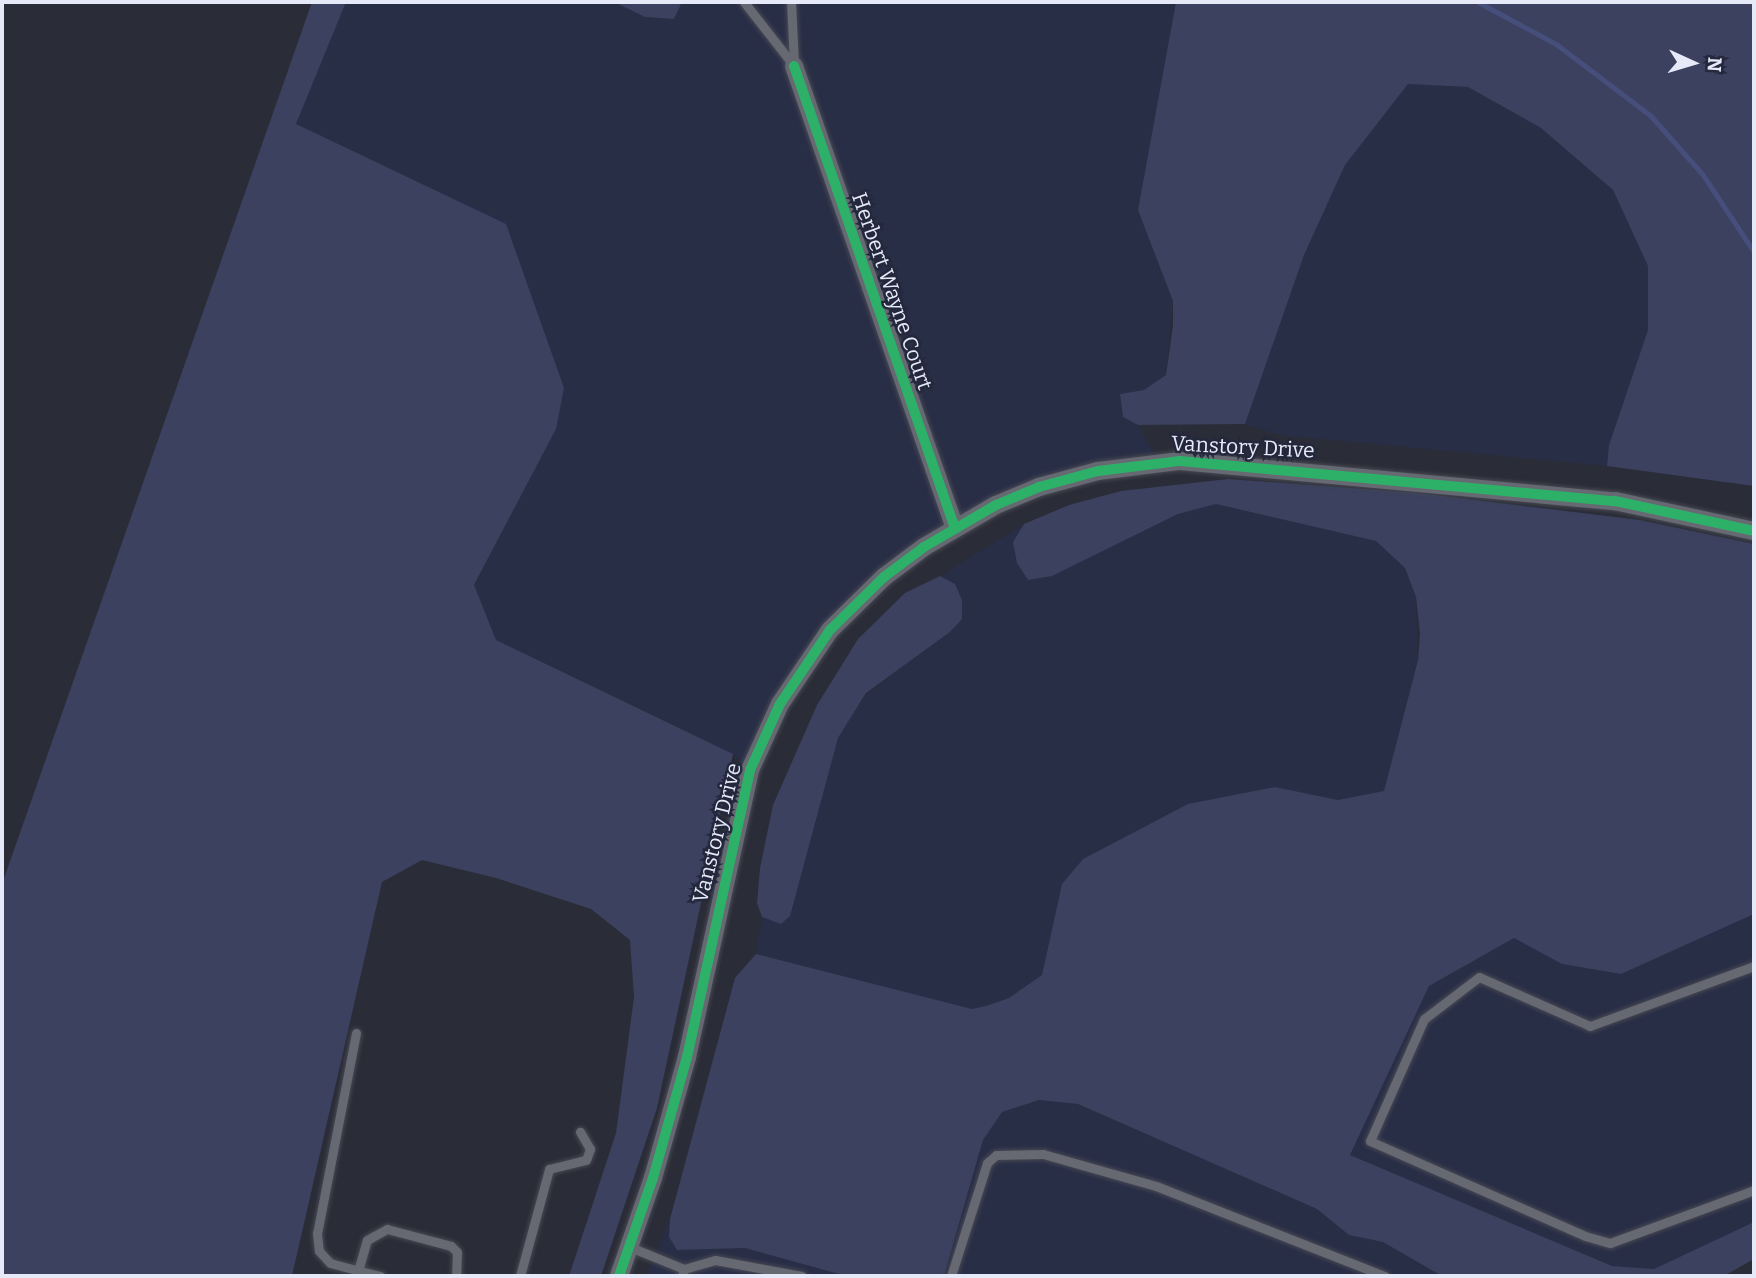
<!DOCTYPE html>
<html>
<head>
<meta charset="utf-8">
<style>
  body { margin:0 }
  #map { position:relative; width:1756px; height:1278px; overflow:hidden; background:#2a2c37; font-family:Bitter,serif }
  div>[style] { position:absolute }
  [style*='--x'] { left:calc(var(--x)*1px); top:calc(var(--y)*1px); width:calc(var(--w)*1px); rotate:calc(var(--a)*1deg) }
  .built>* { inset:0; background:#292e47 }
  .green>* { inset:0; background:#3b415f }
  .stream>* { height:5px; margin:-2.5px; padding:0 2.5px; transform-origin:2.5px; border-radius:2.5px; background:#464e7b }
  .roads { filter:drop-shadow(0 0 2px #464852) drop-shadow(0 0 2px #464852) }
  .service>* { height:9px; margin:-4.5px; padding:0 4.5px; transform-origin:4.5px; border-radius:4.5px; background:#666872 }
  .minor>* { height:18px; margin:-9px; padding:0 9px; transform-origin:9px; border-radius:9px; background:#666872 }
  .cycleway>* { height:10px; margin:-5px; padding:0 5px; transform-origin:5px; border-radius:5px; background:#2db169 }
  span { translate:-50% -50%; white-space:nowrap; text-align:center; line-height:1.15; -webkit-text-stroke:5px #24283d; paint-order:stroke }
  .street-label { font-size:21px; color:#e6eaf8 }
  .frame { position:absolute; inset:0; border:4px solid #e6eaf8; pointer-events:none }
  .north { position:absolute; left:1658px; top:28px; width:70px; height:70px; -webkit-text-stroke:5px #24283d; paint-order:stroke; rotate:94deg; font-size:19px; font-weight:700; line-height:28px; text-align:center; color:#e6eaf8 }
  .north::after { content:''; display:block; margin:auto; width:24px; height:32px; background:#e6eaf8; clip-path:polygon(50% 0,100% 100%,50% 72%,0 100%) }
</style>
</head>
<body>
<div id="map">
  <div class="built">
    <div style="clip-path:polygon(346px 2px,614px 2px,645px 17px,674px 19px,682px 2px,1176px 2px,1138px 210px,1173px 301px,1166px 375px,1144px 390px,1120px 394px,1123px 417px,1138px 425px,1159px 462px,1098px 471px,955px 528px,830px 630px,750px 770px,733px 754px,496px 640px,474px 586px,556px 429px,296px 124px)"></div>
    <div style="clip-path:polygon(1408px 84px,1468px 87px,1541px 128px,1613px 190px,1648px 266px,1648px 330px,1609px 445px,1607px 466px,1279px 435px,1245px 424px,1304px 255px,1345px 165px)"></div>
    <div style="clip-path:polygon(1216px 504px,1376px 541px,1405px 568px,1416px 597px,1418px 660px,1384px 791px,1338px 800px,1275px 787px,1188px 804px,1083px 859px,1062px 884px,1042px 975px,1009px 998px,986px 1006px,972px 1009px,756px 954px,762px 917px,781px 924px,838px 738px,867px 693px,950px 632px,955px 584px,940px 576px,1024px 524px,1013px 542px,1052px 576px,1178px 514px)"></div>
    <div style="clip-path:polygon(1754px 914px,1754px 1222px,1654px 1269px,1612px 1266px,1350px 1155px,1429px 986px,1514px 938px,1562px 964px,1621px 974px)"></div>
    <div style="clip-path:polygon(1039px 1100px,1078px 1104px,1317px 1209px,1349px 1235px,1383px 1242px,1442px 1276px,944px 1276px,983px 1140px,1002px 1112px)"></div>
    <div style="clip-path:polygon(670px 1219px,669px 1237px,677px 1250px,745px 1248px,846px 1276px,646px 1276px)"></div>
  </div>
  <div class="green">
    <div style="clip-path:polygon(312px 2px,346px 2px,296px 124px,506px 224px,564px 388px,556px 429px,474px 585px,496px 640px,733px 754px,657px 1108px,601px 1276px,569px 1276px,616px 1133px,634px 997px,630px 940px,591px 909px,496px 878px,422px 860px,382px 882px,292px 1276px,2px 1276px,2px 884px)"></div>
    <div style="clip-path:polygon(614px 2px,682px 2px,674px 19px,645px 17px)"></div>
    <div style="clip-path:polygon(1176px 2px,1754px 2px,1754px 486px,1607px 466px,1609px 445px,1648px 330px,1648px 266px,1613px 190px,1541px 128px,1468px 87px,1408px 84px,1345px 165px,1304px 255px,1245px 424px,1138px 425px,1123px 417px,1120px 394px,1144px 390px,1166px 375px,1173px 326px,1173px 301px,1138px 210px)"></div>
    <div style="clip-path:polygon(1228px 479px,1418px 493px,1640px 520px,1754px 544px,1754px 914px,1621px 974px,1562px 964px,1514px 938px,1429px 986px,1350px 1155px,1612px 1266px,1654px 1269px,1754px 1222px,1754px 1259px,1724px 1276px,1442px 1276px,1383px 1242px,1349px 1235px,1317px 1209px,1078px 1104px,1039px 1100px,1002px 1112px,983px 1140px,944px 1276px,846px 1276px,745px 1248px,677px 1250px,669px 1237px,670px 1219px,735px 978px,756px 954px,972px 1009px,986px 1006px,1009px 998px,1042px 975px,1062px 884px,1083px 859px,1188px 804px,1275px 787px,1338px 800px,1384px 791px,1418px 660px,1420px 634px,1416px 597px,1405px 568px,1376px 541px,1216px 504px,1178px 514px,1052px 576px,1028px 580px,1017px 563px,1013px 542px,1024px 524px,1069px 505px,1121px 491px)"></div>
    <div style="clip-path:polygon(940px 576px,955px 584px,962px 600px,962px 619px,950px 632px,866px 693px,838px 738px,790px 916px,781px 924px,762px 917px,757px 903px,760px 868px,773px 805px,817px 705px,858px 639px,905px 593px)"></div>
  </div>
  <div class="stream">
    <div style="--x:1478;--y:2;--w:89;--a:28.3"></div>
    <div style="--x:1556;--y:44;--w:118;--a:37.1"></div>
    <div style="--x:1650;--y:115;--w:80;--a:48.5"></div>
    <div style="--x:1703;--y:175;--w:92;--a:56.5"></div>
  </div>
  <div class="roads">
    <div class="service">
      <div style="--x:744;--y:2;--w:81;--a:52"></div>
      <div style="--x:791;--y:2;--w:62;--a:87.2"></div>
      <div style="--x:1754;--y:966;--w:175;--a:159.9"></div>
      <div style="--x:1590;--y:1026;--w:121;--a:-156.2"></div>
      <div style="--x:1479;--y:977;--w:69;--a:142.6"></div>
      <div style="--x:1424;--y:1019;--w:133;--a:113.9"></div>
      <div style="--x:1370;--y:1141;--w:235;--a:23.8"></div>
      <div style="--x:1585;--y:1236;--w:26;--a:16"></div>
      <div style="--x:1610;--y:1243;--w:153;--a:-20.2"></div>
      <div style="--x:356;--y:1033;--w:204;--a:101"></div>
      <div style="--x:317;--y:1233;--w:18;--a:84"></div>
      <div style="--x:319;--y:1251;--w:16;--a:47"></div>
      <div style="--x:330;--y:1263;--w:31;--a:15"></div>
      <div style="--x:360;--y:1271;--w:5;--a:101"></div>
      <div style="--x:630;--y:1247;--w:58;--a:22.2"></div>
      <div style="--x:684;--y:1269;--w:7;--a:106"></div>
      <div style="--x:684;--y:1269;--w:32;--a:-16"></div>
      <div style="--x:715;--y:1260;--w:88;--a:10.4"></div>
      <div style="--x:358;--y:1271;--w:32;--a:-74"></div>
      <div style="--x:367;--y:1240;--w:23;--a:-29"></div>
      <div style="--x:387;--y:1229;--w:66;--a:14.9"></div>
      <div style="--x:451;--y:1246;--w:8;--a:45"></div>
      <div style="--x:457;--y:1252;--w:24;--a:92"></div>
      <div style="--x:360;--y:1271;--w:21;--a:14"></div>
      <div style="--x:520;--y:1276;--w:111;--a:-74.8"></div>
      <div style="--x:549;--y:1169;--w:38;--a:-14"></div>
      <div style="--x:586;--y:1160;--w:12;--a:-70"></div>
      <div style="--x:590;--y:1149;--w:20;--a:-120"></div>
      <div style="--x:951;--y:1276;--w:119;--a:-72.3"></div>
      <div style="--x:987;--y:1163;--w:12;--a:-42"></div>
      <div style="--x:996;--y:1155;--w:47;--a:-1.2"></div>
      <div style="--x:1043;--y:1154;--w:117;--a:15.8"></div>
      <div style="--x:1156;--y:1186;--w:246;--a:21.5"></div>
    </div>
    <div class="minor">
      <div style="--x:794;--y:66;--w:489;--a:70.8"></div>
      <div style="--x:619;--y:1276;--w:104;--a:-70.9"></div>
      <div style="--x:653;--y:1178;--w:126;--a:-74.3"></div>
      <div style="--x:687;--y:1057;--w:294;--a:-77.6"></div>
      <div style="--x:750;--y:770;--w:72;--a:-65.6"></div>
      <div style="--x:780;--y:704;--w:89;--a:-56"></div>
      <div style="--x:830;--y:630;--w:76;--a:-44.5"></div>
      <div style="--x:884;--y:577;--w:50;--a:-36.9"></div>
      <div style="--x:924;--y:547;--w:83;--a:-30.3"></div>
      <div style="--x:996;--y:505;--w:47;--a:-22.7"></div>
      <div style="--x:1039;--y:487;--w:61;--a:-15.2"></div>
      <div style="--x:1098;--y:471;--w:83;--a:-7"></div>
      <div style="--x:1180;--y:461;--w:437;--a:5.3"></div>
      <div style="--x:1615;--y:501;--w:142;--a:12.2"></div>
    </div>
  </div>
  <div class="cycleway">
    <div style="--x:794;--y:66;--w:489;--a:70.8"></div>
    <div style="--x:619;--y:1276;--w:104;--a:-70.9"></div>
    <div style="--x:653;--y:1178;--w:126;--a:-74.3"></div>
    <div style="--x:687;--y:1057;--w:294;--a:-77.6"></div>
    <div style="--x:750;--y:770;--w:72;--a:-65.6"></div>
    <div style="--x:780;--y:704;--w:89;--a:-56"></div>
    <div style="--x:830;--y:630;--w:76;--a:-44.5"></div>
    <div style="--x:884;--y:577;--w:50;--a:-36.9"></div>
    <div style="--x:924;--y:547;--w:83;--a:-30.3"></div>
    <div style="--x:996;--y:505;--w:47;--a:-22.7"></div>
    <div style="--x:1039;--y:487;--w:61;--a:-15.2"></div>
    <div style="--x:1098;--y:471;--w:83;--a:-7"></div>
    <div style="--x:1180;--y:461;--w:437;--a:5.3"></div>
    <div style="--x:1615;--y:501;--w:142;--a:12.2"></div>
  </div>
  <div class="street-label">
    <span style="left:892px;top:291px;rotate:71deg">Herbert Wayne Court</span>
    <span style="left:1243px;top:447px;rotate:3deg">Vanstory Drive</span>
    <span style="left:717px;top:833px;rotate:-76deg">Vanstory Drive</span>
  </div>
  <div class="frame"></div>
  <div class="north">N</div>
</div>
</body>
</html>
